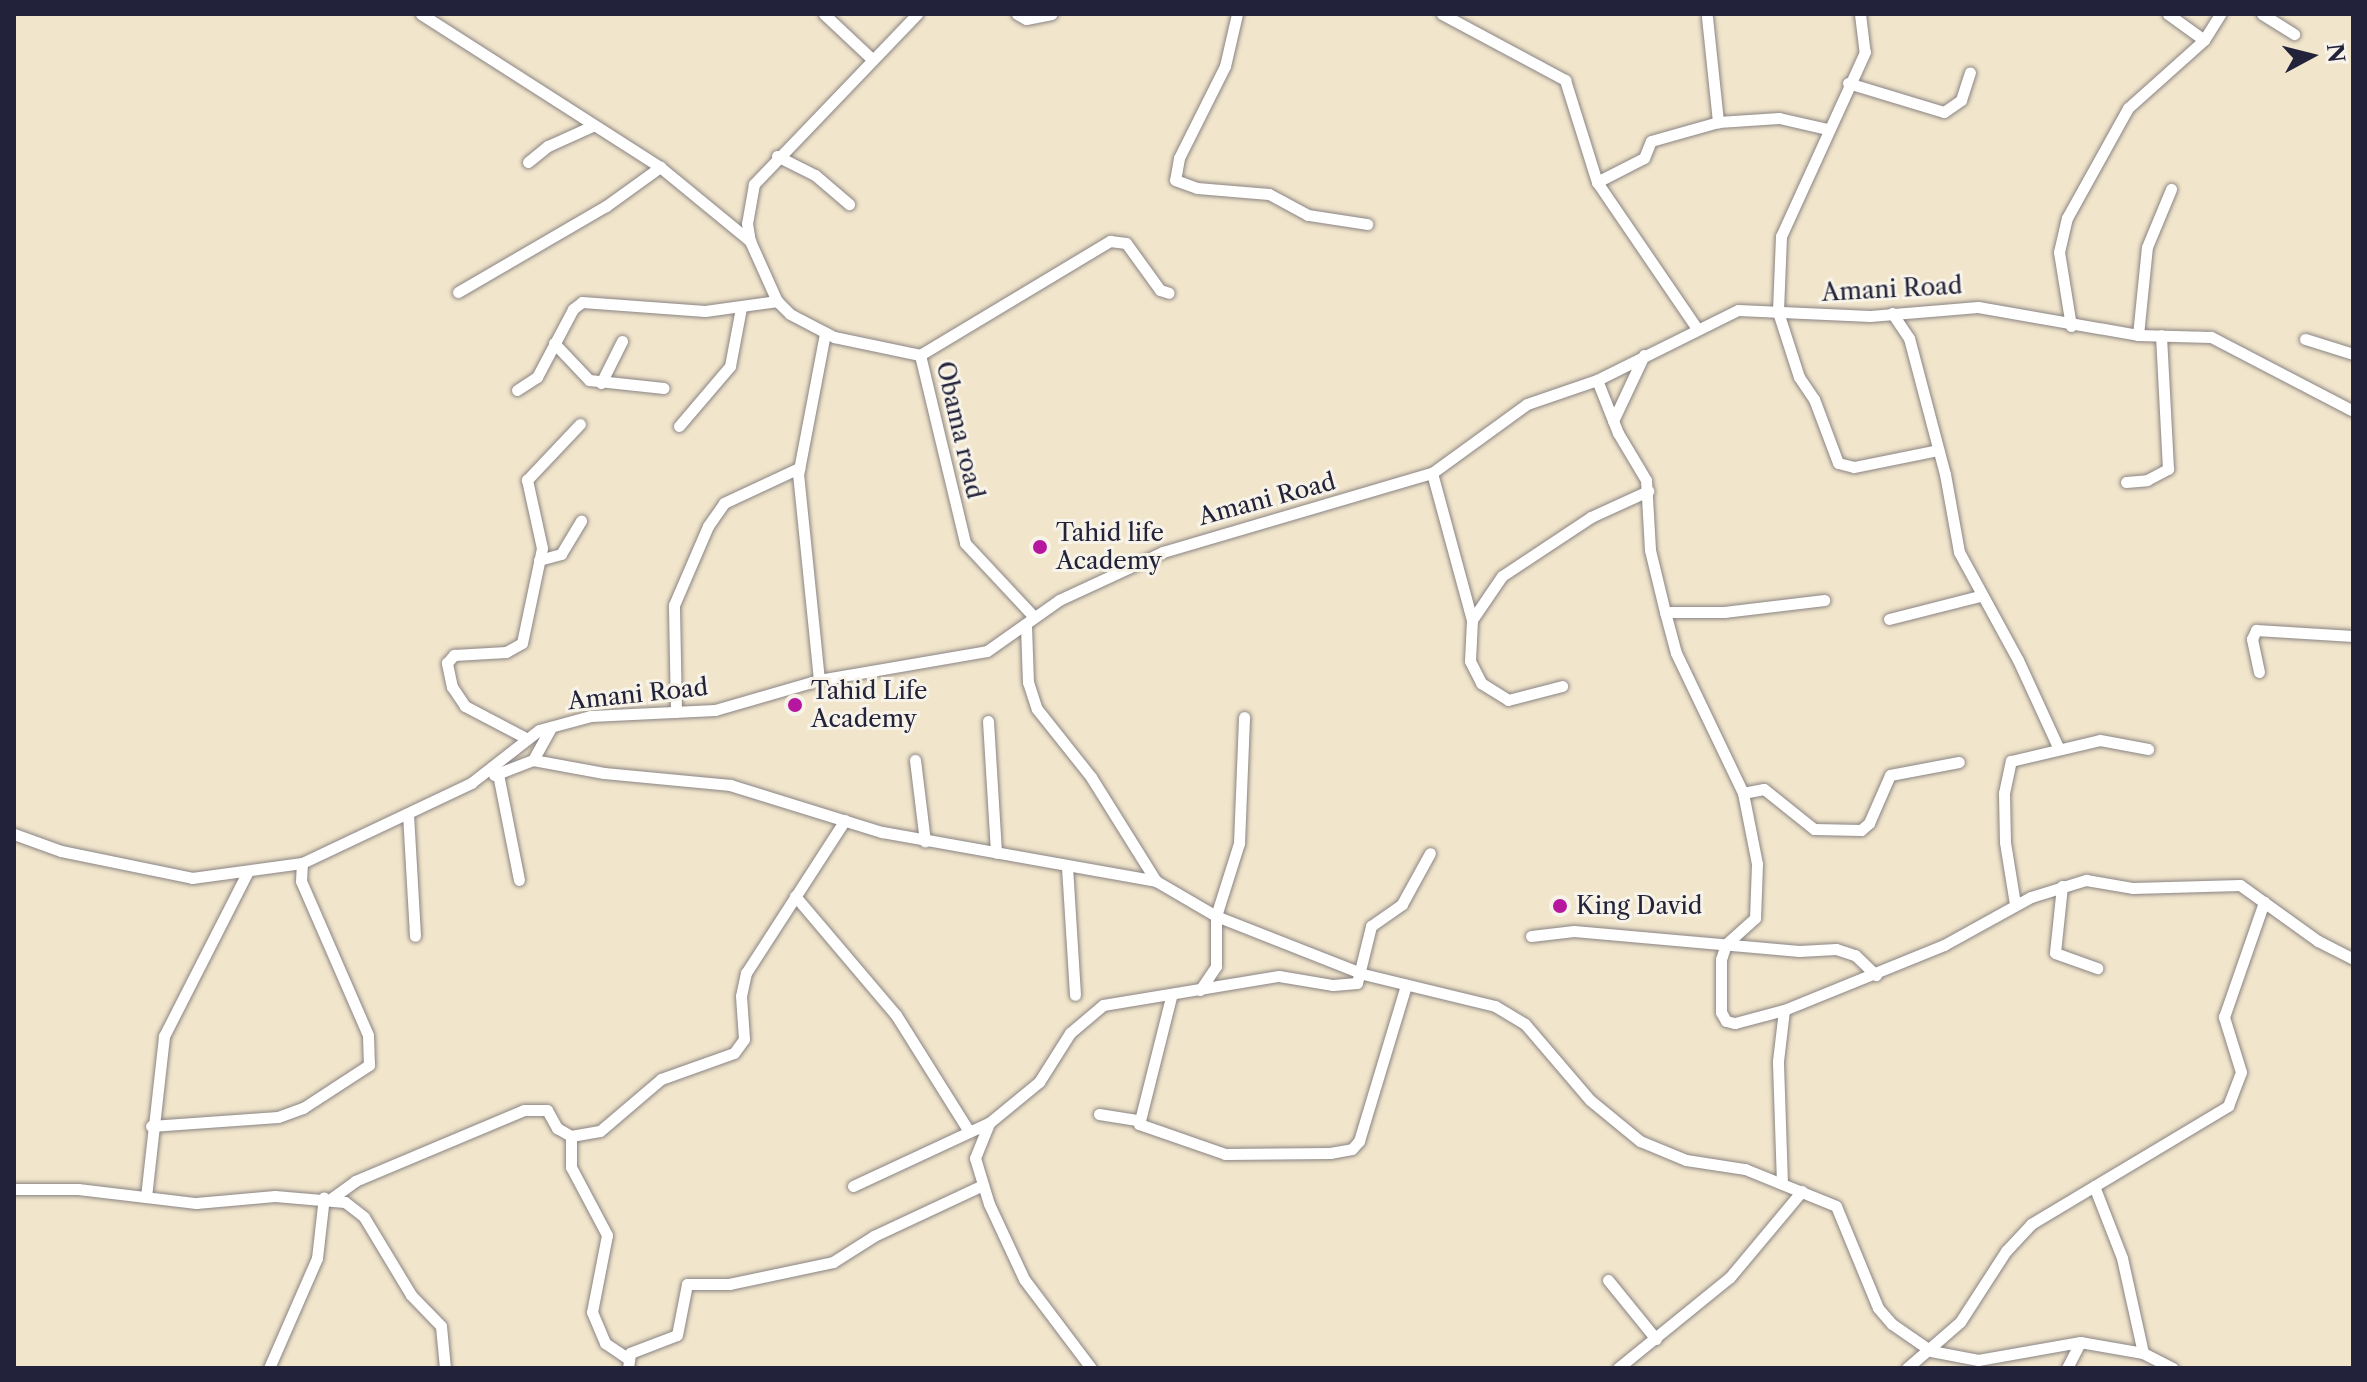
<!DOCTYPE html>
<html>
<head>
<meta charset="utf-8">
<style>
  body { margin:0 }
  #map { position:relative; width:2367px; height:1382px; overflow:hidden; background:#f1e5cb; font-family:"Libre Caslon Text",serif }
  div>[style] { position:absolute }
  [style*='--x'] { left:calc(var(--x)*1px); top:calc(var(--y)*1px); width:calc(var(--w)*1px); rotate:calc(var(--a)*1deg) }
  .roads { filter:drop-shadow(0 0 2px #8a8483) drop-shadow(0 0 2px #8a8483) }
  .minor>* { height:11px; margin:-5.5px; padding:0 5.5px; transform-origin:5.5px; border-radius:5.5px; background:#fff }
  .dots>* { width:22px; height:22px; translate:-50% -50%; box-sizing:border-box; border:4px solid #f7f3e8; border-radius:50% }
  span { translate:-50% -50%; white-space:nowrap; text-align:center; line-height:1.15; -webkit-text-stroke:6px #f7f3e8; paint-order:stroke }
  .street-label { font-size:24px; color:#22223b }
  .poi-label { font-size:24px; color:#22223b }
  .left { translate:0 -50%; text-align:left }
  .frame { position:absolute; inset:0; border:16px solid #22223b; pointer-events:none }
  .north { position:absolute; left:2271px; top:16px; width:80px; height:80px; -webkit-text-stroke:6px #f7f3e8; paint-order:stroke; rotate:83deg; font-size:22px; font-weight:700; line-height:32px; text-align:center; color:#22223b }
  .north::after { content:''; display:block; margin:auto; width:28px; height:36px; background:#22223b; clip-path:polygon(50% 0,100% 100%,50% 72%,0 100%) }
</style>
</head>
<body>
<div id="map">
  <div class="roads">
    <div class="minor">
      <div style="--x:421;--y:14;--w:284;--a:32.6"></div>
      <div style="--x:660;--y:167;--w:117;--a:39.4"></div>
      <div style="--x:824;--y:14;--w:66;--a:43.2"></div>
      <div style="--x:917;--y:14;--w:236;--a:133.8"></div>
      <div style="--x:754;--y:184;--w:40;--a:100"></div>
      <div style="--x:747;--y:223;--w:18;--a:81"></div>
      <div style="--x:750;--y:241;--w:66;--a:65.8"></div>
      <div style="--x:777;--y:301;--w:18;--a:45"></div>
      <div style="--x:790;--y:314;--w:50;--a:27.6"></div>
      <div style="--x:834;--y:337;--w:88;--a:11.8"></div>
      <div style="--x:920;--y:355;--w:193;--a:76.5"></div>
      <div style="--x:965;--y:543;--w:101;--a:47"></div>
      <div style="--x:1017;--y:14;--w:10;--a:29"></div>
      <div style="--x:1026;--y:19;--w:26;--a:-11"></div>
      <div style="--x:1237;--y:14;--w:53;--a:103"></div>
      <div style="--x:1225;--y:66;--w:103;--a:116.6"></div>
      <div style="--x:1179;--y:158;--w:22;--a:100"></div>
      <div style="--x:1175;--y:180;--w:23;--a:20"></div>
      <div style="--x:1197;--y:188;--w:72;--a:4.8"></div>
      <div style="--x:1269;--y:194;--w:44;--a:28.3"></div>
      <div style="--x:1308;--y:215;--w:60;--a:8.7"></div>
      <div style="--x:1442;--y:14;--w:140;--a:28.2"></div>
      <div style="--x:1565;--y:80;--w:107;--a:72.6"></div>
      <div style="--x:1597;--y:182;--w:176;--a:55.7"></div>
      <div style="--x:1860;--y:14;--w:38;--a:83"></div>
      <div style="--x:1865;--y:52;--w:202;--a:114.5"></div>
      <div style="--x:1781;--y:236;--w:76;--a:92.3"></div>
      <div style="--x:1778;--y:312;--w:68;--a:72.1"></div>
      <div style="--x:1799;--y:377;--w:27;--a:56"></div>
      <div style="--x:1814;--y:399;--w:68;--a:69.4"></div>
      <div style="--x:1838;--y:463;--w:16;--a:14"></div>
      <div style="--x:1854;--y:467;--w:86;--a:-11.4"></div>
      <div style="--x:2168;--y:14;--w:44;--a:35.8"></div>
      <div style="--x:2262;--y:14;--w:38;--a:32"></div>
      <div style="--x:1707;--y:17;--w:106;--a:84"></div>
      <div style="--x:1848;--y:83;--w:100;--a:16.8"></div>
      <div style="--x:1944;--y:112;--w:21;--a:-35"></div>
      <div style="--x:1961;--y:100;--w:29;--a:-72"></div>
      <div style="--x:777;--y:156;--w:42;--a:26.6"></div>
      <div style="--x:815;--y:175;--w:45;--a:40.5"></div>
      <div style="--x:528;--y:162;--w:26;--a:-39"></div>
      <div style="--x:548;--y:146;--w:48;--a:-24.4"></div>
      <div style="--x:1597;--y:182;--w:53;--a:-27.1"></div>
      <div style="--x:1644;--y:158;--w:18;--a:-68"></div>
      <div style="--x:1651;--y:141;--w:70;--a:-15.8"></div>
      <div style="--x:1718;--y:122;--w:61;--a:-3.8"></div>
      <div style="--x:1779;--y:118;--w:49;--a:12.9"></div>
      <div style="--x:458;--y:292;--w:171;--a:-30.2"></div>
      <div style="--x:606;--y:206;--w:67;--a:-35.8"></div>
      <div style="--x:1892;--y:313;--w:30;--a:56"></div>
      <div style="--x:1909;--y:338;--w:141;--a:75.2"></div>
      <div style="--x:1945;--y:474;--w:79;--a:79.8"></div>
      <div style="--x:1959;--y:552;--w:123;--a:61.4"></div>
      <div style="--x:2018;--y:660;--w:96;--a:65.3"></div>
      <div style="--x:2071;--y:326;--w:75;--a:-99.2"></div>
      <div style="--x:2059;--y:252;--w:35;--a:-77"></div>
      <div style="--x:2067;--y:218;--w:126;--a:-61"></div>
      <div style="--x:2128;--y:108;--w:102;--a:-41.8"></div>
      <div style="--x:2204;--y:40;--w:31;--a:-58"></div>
      <div style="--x:2138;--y:335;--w:88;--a:-84.2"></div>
      <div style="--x:2147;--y:247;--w:63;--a:-67.5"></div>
      <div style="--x:2305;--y:339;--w:50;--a:17.4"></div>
      <div style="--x:554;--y:343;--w:51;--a:46.6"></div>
      <div style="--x:589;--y:380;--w:75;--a:6.1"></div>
      <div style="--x:920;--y:355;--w:222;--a:-31"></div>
      <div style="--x:1110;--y:241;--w:16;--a:7"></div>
      <div style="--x:1126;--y:243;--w:58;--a:54.1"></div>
      <div style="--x:1160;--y:290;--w:9;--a:18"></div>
      <div style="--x:1597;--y:380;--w:57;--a:68.4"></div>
      <div style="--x:1618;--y:433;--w:55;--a:59.2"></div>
      <div style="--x:1646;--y:480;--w:70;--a:86.7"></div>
      <div style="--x:1650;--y:550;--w:64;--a:76.4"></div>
      <div style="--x:1665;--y:612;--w:59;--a:0"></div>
      <div style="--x:1724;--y:612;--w:101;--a:-6.8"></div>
      <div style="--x:601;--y:383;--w:47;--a:-63.4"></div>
      <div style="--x:517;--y:390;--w:24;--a:-33"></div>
      <div style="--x:537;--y:377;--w:77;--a:-62.1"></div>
      <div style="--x:573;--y:309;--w:11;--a:-38"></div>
      <div style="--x:582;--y:302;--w:123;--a:4.2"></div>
      <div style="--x:705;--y:311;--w:73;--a:-7.9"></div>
      <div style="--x:1613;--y:421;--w:73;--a:-64.8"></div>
      <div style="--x:679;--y:426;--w:79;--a:-49.6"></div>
      <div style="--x:730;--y:366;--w:59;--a:-79.3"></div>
      <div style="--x:1432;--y:473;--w:152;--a:74.8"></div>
      <div style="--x:1472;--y:620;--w:41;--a:92.8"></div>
      <div style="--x:1470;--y:661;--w:25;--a:63"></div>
      <div style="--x:1481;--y:683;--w:32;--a:32"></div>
      <div style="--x:1508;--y:700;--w:56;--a:-14.5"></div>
      <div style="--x:2126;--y:482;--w:21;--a:-5"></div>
      <div style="--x:2147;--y:480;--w:24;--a:-28"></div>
      <div style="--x:2168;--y:469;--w:134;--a:-93"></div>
      <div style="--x:539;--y:560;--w:23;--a:-15"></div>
      <div style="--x:561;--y:554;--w:39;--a:-59"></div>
      <div style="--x:1665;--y:612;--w:42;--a:75"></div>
      <div style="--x:1676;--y:653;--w:155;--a:64.4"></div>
      <div style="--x:1743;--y:793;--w:72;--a:78.8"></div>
      <div style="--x:1757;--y:864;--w:54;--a:92.1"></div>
      <div style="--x:1755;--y:918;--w:39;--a:138"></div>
      <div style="--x:1726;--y:944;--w:16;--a:108"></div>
      <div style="--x:1721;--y:959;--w:53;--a:90"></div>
      <div style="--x:1721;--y:1012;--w:10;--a:61"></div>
      <div style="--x:1726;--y:1021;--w:9;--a:13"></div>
      <div style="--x:1735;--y:1023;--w:51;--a:-14.9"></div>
      <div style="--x:1889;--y:619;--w:94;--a:-14.2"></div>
      <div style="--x:1472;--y:620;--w:53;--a:-55.7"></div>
      <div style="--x:1502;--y:576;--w:107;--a:-33.5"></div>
      <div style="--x:1591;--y:517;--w:63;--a:-24.5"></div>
      <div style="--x:1026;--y:626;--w:56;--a:88"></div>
      <div style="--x:1028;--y:682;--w:28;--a:72"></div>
      <div style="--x:1037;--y:709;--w:87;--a:51.5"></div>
      <div style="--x:1091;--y:777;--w:123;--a:58"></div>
      <div style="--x:2259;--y:672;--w:34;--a:-102"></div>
      <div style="--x:2252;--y:639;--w:10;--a:-66"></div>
      <div style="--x:2256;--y:630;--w:97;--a:3.5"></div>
      <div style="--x:819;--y:680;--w:206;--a:-95.8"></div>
      <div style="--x:798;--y:475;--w:145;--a:-79.2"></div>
      <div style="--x:676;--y:712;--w:107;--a:-91.1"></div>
      <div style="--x:674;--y:605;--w:86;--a:-66.7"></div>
      <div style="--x:708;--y:526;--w:28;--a:-55"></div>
      <div style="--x:724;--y:503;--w:83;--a:-25"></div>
      <div style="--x:988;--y:721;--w:132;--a:86.5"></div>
      <div style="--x:524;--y:737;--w:67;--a:-152.3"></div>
      <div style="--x:465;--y:706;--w:23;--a:-124"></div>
      <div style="--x:452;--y:687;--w:25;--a:-102"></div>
      <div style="--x:447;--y:663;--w:11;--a:-49"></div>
      <div style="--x:454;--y:655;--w:52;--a:-3.3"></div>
      <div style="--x:506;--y:652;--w:18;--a:-29"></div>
      <div style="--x:522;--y:643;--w:97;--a:-78.1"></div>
      <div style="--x:542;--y:548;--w:70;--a:-102.4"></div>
      <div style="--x:527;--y:480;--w:77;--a:-46.6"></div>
      <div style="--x:533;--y:760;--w:72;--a:10.4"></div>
      <div style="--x:604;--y:773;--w:127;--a:5.4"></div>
      <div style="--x:730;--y:785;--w:159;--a:17.2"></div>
      <div style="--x:882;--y:832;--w:278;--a:10.1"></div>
      <div style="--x:1156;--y:881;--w:69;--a:30.3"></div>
      <div style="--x:1216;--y:916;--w:158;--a:21.5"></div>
      <div style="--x:1363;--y:974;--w:136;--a:13.6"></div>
      <div style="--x:1495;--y:1006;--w:35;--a:31"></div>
      <div style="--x:1525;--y:1024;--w:100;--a:49.5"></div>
      <div style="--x:1590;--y:1100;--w:65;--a:39.4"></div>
      <div style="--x:1640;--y:1141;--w:50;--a:22.4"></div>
      <div style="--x:1686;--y:1160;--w:60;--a:8.7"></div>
      <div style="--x:1745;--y:1169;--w:98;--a:22.1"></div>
      <div style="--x:1836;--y:1206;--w:110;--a:67.6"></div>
      <div style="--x:1878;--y:1308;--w:21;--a:49"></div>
      <div style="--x:1892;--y:1324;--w:47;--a:34.7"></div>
      <div style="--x:1931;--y:1351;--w:48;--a:10.8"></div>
      <div style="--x:1978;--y:1360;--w:104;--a:-10"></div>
      <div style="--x:2080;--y:1342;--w:64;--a:9.9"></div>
      <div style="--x:2143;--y:1353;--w:33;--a:27"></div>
      <div style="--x:915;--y:760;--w:82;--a:83"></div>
      <div style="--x:498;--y:774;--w:108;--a:78.8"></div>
      <div style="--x:494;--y:775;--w:42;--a:-21"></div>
      <div style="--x:533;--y:760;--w:38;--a:-61"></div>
      <div style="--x:1743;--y:793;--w:21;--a:-11"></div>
      <div style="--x:1764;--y:789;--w:64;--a:38.7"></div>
      <div style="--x:1814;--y:829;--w:47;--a:1.2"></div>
      <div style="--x:1861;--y:830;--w:11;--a:-41"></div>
      <div style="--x:1869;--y:823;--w:52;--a:-66.4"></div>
      <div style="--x:1890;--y:775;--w:70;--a:-10.7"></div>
      <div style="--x:408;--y:814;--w:122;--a:86.7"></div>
      <div style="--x:14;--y:834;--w:50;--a:19.9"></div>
      <div style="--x:61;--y:851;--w:134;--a:11.6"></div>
      <div style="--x:192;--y:878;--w:111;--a:-7.8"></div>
      <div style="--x:302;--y:863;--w:187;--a:-25.3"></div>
      <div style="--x:471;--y:783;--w:86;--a:-37.9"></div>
      <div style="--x:539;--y:730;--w:54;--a:-15.1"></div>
      <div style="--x:591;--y:716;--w:124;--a:-2.8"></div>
      <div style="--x:715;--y:710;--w:108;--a:-16.1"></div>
      <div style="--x:819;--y:680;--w:170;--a:-9.8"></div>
      <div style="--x:987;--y:651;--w:88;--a:-35.3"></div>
      <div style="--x:1059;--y:600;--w:115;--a:-24.8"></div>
      <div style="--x:1163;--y:552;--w:280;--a:-16.4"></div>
      <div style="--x:1432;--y:473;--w:117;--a:-36"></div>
      <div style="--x:1527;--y:404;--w:74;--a:-18.9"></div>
      <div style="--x:1597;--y:380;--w:157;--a:-26.4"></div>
      <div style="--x:1738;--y:310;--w:132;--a:2.6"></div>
      <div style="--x:1870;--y:316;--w:108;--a:-4.8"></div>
      <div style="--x:1978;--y:307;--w:162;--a:9.9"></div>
      <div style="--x:2138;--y:335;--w:73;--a:1.6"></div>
      <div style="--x:2211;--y:337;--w:160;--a:27.5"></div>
      <div style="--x:1067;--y:867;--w:128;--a:86.4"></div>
      <div style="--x:2062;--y:886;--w:67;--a:96"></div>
      <div style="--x:2055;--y:953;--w:45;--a:19.7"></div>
      <div style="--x:795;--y:896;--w:156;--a:49.7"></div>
      <div style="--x:896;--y:1015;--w:136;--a:57.9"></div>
      <div style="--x:2015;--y:904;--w:63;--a:-99.2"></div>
      <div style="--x:2005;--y:842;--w:49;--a:-91.2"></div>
      <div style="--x:2004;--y:793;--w:33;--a:-78"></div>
      <div style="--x:2011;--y:761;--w:91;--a:-13.3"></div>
      <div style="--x:2100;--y:740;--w:49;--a:10.6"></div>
      <div style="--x:1531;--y:936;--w:43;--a:-6.6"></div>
      <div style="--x:1574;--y:931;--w:226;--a:5.1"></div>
      <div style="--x:1799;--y:951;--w:37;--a:-3"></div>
      <div style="--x:1836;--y:949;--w:20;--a:18"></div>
      <div style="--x:1855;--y:955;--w:29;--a:44"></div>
      <div style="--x:1200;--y:990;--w:29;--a:-56"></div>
      <div style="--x:1216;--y:966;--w:50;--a:-90"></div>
      <div style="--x:1216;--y:916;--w:77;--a:-72.5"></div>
      <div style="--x:1239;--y:843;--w:126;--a:-87.7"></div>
      <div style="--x:1171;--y:997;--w:131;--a:104.1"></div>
      <div style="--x:1139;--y:1124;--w:91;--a:19.2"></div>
      <div style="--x:1225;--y:1154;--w:105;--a:-0.5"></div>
      <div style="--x:1330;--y:1153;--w:22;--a:-10"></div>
      <div style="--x:1352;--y:1149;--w:11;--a:-49"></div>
      <div style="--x:1359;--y:1141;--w:163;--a:-73.2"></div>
      <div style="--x:1099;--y:1114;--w:38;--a:9"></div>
      <div style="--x:151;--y:1126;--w:127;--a:-4.1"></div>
      <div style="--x:278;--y:1117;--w:27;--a:-20"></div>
      <div style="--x:303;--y:1108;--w:79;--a:-33.1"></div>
      <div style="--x:369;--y:1065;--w:30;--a:-92"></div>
      <div style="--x:368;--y:1035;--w:168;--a:-113.5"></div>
      <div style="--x:301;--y:881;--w:18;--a:-87"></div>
      <div style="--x:571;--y:1136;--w:31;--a:90"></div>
      <div style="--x:571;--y:1167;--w:77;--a:62.1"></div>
      <div style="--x:607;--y:1235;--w:78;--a:101"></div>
      <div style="--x:592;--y:1312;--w:34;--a:67"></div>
      <div style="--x:605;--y:1343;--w:27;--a:34"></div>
      <div style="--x:1782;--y:1184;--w:123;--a:-91.9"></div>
      <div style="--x:1778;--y:1061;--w:51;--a:-83.3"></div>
      <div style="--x:1784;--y:1010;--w:173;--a:-22.1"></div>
      <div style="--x:1944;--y:945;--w:99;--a:-28.9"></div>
      <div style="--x:2031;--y:897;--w:58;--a:-17.2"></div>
      <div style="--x:2086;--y:880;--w:48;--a:9.7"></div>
      <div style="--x:2133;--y:888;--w:107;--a:-1.6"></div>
      <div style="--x:2240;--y:885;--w:96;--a:35.7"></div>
      <div style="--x:2318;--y:941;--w:39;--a:27"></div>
      <div style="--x:853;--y:1186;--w:150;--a:-24.9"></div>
      <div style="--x:2094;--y:1186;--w:77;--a:68.7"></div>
      <div style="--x:2122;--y:1258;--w:97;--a:77.5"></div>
      <div style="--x:14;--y:1189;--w:64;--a:0"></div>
      <div style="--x:78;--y:1189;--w:119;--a:6.8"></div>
      <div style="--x:196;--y:1203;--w:79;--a:-5.1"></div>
      <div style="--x:275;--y:1196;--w:70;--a:4.9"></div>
      <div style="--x:345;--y:1202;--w:24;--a:38"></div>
      <div style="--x:364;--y:1217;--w:91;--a:58.9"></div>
      <div style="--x:411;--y:1295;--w:43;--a:45.9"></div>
      <div style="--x:441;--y:1326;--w:42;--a:84.6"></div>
      <div style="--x:146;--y:1197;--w:162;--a:-83.6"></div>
      <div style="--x:164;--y:1036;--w:183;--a:-63"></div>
      <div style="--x:332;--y:1198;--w:29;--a:-36"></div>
      <div style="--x:355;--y:1181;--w:183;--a:-22.8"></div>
      <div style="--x:524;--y:1110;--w:23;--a:0"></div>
      <div style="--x:547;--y:1110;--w:21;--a:61"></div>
      <div style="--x:557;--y:1128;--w:16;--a:30"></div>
      <div style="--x:571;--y:1136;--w:29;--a:-10"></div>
      <div style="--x:600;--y:1131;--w:80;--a:-40.4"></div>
      <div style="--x:661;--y:1079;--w:77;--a:-19.6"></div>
      <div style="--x:734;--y:1053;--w:17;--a:-54"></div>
      <div style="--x:744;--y:1039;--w:43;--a:-94"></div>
      <div style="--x:741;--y:996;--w:24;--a:-78"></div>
      <div style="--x:746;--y:973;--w:182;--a:-57.1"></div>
      <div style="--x:1608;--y:1280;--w:76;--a:50.9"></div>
      <div style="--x:269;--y:1368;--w:120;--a:-66.4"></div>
      <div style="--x:317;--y:1258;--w:61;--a:-83.5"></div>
      <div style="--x:628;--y:1368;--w:15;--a:-82"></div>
      <div style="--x:630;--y:1353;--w:50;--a:-21"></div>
      <div style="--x:677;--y:1335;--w:52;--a:-78.9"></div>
      <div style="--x:687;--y:1284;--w:42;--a:0"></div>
      <div style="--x:729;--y:1284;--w:106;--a:-11.9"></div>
      <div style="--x:833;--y:1262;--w:49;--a:-32.4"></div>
      <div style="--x:874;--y:1236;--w:120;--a:-25.1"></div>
      <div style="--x:1091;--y:1368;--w:111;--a:-127"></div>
      <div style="--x:1024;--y:1279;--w:83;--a:-115"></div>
      <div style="--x:989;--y:1204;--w:48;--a:-106.9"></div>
      <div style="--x:975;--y:1158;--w:38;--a:-68"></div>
      <div style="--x:989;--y:1123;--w:65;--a:-39.4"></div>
      <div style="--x:1039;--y:1082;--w:58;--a:-57.7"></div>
      <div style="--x:1070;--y:1033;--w:43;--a:-40.3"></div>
      <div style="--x:1103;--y:1005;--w:178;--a:-9.4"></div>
      <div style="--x:1279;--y:976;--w:55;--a:9.5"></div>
      <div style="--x:1333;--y:985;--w:24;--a:-5"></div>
      <div style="--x:1357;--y:983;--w:59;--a:-76.2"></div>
      <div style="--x:1371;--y:926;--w:38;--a:-35"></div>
      <div style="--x:1402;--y:904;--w:58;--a:-61.2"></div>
      <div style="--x:1618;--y:1368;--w:144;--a:-39.1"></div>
      <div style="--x:1730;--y:1277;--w:112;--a:-50.1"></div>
      <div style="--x:1907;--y:1368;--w:70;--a:-41"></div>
      <div style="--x:1960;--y:1322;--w:85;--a:-57.1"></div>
      <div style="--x:2006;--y:1251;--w:37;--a:-47"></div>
      <div style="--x:2031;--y:1224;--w:230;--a:-30.9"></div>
      <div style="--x:2228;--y:1106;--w:36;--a:-69"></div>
      <div style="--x:2241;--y:1072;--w:58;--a:-107.2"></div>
      <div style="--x:2224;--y:1017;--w:122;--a:-70.8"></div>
      <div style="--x:2067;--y:1368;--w:29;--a:-63"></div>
    </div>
  </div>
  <div class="dots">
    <div style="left:1040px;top:547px;background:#b5179e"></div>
    <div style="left:795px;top:705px;background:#b5179e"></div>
    <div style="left:1560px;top:906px;background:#b5179e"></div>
  </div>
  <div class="street-label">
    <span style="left:1892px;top:289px;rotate:-3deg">Amani Road</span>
    <span style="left:960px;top:430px;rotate:77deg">Obama road</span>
    <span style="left:1267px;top:499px;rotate:-15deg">Amani Road</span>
    <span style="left:638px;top:694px;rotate:-6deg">Amani Road</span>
  </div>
  <div class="poi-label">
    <span class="left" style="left:1056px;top:547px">Tahid life<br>Academy</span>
    <span class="left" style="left:811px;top:705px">Tahid Life<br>Academy</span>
    <span class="left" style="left:1576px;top:906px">King David</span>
  </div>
  <div class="frame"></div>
  <div class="north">N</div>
</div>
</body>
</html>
